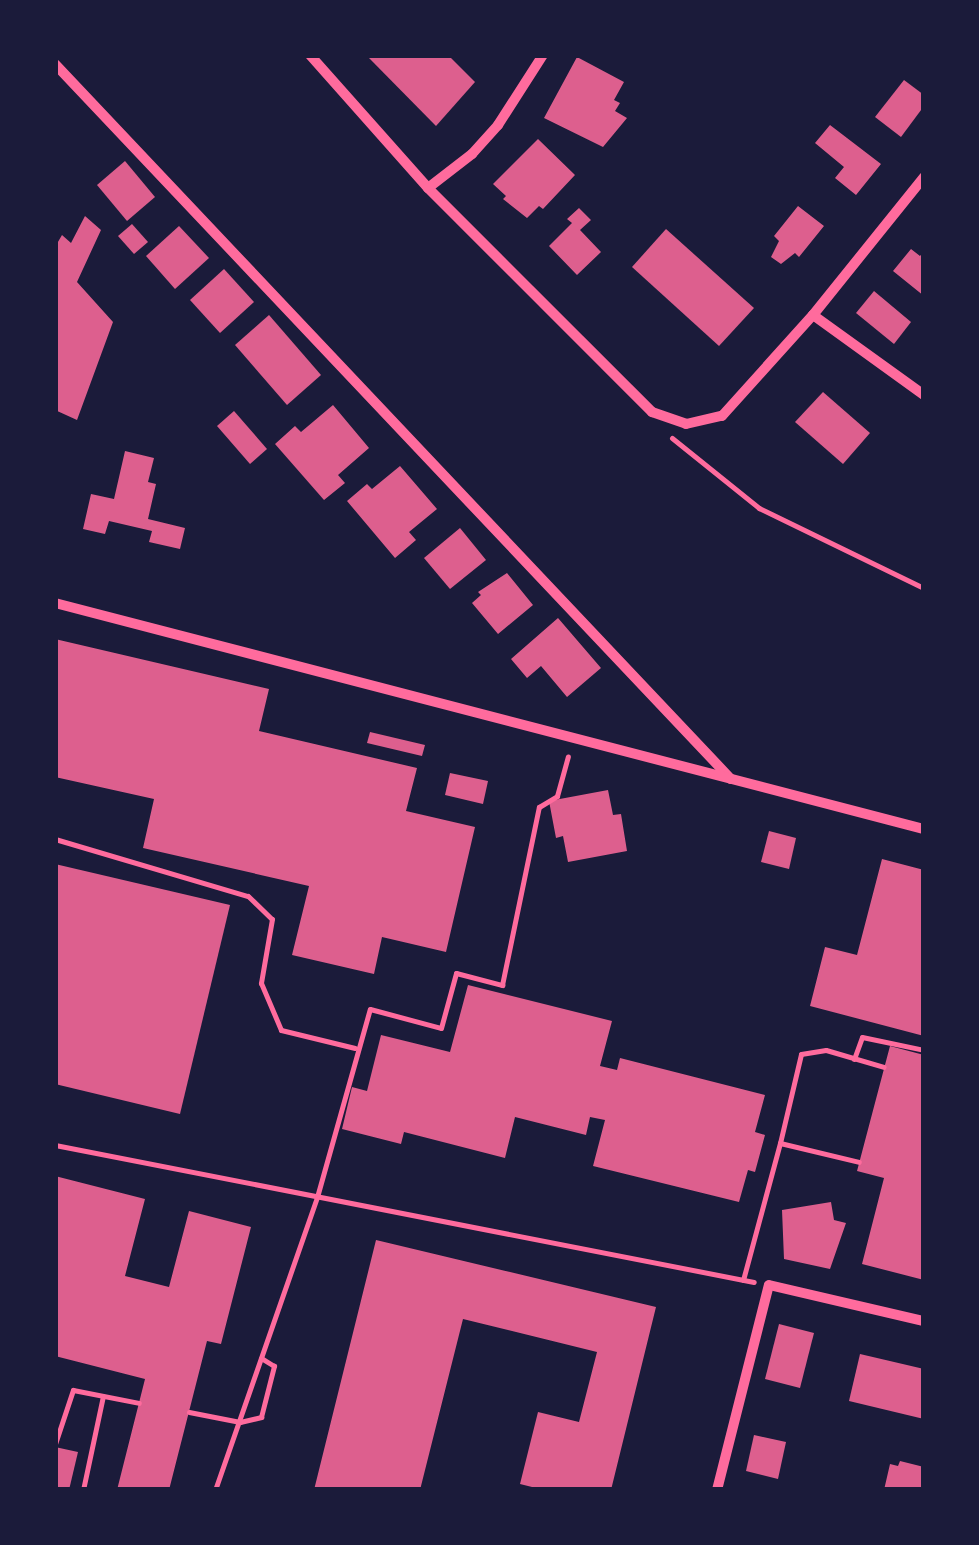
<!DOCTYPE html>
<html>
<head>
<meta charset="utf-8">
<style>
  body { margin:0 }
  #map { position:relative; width:979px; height:1545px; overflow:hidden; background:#1b1b3a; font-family:Literata,serif }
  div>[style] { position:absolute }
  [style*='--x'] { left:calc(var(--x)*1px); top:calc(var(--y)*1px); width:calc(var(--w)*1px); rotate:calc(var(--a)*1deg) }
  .building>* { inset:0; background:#dd5f8e }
  .path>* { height:5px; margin:-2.5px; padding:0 2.5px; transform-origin:2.5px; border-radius:2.5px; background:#ff6b9d }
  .minor>* { height:10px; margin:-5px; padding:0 5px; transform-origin:5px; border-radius:5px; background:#ff6b9d }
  span { translate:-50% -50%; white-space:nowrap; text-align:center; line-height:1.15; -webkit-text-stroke:8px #1b1b3a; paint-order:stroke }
  .frame { position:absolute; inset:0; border:58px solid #1b1b3a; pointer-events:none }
</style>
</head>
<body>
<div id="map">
  <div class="building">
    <div style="clip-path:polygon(372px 55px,448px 55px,475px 82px,436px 126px,369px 58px)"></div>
    <div style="clip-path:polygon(577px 57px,624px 82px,614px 100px,620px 103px,615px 111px,627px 118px,603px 147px,544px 118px)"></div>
    <div style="clip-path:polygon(904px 80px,924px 95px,924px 106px,901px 137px,875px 117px)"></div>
    <div style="clip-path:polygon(830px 125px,881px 164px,856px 195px,835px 178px,844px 167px,815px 143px)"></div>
    <div style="clip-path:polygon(538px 139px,575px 175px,543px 209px,539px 206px,527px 218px,503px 199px,506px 196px,493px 184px)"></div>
    <div style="clip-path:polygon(125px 161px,155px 197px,127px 221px,97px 185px)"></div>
    <div style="clip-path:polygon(798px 206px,824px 226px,799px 257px,795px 253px,781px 264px,771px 257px,779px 241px,774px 236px)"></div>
    <div style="clip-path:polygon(579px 208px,591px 220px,580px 230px,601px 252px,577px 275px,549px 246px,572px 223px,567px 219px)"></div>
    <div style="clip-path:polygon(85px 216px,101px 230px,77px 282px,113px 322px,77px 420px,55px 410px,55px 247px,62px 235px,71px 243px)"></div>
    <div style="clip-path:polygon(132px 224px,148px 242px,134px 254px,118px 236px)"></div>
    <div style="clip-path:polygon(179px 226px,209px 258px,175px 289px,146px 256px)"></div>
    <div style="clip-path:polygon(666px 229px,754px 308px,719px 346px,632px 267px)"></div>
    <div style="clip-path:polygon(911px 249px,920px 256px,924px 251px,924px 296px,893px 271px)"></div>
    <div style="clip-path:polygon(224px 269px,254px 302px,220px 333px,190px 300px)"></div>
    <div style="clip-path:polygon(874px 291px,911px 322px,894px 344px,856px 313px)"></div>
    <div style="clip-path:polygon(269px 315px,321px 375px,287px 405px,235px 345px)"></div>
    <div style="clip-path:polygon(823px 392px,870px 433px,843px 464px,795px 422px)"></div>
    <div style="clip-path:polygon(333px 405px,369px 448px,338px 475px,345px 483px,324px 500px,275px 444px,295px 426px,301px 432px)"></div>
    <div style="clip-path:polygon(234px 411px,267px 449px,250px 464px,217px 426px)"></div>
    <div style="clip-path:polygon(125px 451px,154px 458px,148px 482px,156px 484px,148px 519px,185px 528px,180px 549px,149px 542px,152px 531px,109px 521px,105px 534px,83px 529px,91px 494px,114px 499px)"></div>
    <div style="clip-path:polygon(400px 466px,437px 509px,409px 532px,416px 540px,395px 558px,347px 501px,367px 484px,372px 489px)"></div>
    <div style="clip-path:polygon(460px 528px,486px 560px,450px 589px,424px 558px)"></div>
    <div style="clip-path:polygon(507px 573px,533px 605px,498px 634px,472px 603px,481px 595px,478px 592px)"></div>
    <div style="clip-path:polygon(558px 618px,601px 668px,567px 697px,541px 666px,527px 678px,511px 659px)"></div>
    <div style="clip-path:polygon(55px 639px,269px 689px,259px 731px,417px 768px,406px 811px,475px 827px,446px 952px,382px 937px,374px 974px,292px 955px,309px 886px,143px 848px,154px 799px,55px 777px)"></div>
    <div style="clip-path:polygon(370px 732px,425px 745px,422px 756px,367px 743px)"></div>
    <div style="clip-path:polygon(450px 773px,488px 781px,483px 804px,445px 795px)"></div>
    <div style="clip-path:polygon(608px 790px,613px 815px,621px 814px,627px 851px,568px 862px,563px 836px,556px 838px,549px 801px)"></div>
    <div style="clip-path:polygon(769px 831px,796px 838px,789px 869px,761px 862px)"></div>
    <div style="clip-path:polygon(882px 859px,924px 870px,924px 1036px,810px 1006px,825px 947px,857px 955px)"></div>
    <div style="clip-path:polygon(55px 864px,230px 905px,180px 1114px,55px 1084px)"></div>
    <div style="clip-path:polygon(468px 985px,612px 1021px,600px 1066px,617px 1070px,620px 1058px,765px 1095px,755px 1132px,765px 1135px,755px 1172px,748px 1170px,739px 1202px,593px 1166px,605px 1120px,590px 1117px,586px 1135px,515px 1117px,505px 1158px,404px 1132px,401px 1144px,342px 1129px,352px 1087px,367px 1091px,381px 1035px,450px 1052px)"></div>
    <div style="clip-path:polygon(890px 1046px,924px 1055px,924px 1280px,862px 1264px,884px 1178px,857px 1171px)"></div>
    <div style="clip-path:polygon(55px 1176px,145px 1199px,125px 1276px,169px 1287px,189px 1211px,251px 1227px,221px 1344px,207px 1341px,169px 1490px,117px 1490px,145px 1379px,55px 1356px)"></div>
    <div style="clip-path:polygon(831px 1202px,834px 1220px,846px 1223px,830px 1269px,784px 1259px,782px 1210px)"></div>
    <div style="clip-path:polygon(376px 1240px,656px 1307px,611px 1490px,544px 1490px,520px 1484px,538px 1412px,579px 1422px,597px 1352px,463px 1319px,420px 1490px,314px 1490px)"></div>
    <div style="clip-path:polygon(779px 1324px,814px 1333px,800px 1388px,765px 1379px)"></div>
    <div style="clip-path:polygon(860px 1354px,924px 1369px,924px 1419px,849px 1401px)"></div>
    <div style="clip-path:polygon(754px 1435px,786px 1442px,778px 1479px,746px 1471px)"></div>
    <div style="clip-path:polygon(55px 1447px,78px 1452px,69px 1490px,55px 1490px)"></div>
    <div style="clip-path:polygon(900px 1461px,924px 1467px,924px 1490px,884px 1490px,890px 1464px,898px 1466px)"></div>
  </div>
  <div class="path">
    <div style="--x:672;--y:438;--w:112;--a:38.8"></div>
    <div style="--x:759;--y:508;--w:183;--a:25.9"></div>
    <div style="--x:55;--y:839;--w:201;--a:16.5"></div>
    <div style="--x:248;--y:896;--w:33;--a:44"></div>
    <div style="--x:272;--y:919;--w:65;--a:99.8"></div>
    <div style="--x:261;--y:983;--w:51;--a:66.9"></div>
    <div style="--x:281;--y:1030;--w:76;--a:13.7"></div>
    <div style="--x:854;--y:1059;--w:23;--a:-70"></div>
    <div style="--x:862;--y:1037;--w:63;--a:11.8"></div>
    <div style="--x:780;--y:1143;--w:91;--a:-76.7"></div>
    <div style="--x:801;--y:1054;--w:25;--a:-9"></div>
    <div style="--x:826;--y:1050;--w:60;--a:16.3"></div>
    <div style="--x:55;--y:1145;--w:712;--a:11.09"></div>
    <div style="--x:743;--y:1280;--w:142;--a:-74.9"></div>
    <div style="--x:780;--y:1143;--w:81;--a:13.5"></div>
    <div style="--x:189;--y:1412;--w:52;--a:11.1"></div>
    <div style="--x:240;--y:1422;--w:22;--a:-13"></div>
    <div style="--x:261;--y:1417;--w:53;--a:-75.7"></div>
    <div style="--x:274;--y:1366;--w:15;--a:-148"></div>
    <div style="--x:55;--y:1444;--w:57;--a:-71.6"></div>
    <div style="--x:73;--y:1390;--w:67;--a:11.1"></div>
    <div style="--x:83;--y:1490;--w:96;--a:-78"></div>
    <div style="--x:215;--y:1490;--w:310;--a:-70.8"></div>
    <div style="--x:317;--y:1197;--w:195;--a:-74.3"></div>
    <div style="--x:370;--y:1009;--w:73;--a:15"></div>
    <div style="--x:441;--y:1028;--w:57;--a:-74.7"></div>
    <div style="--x:456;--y:973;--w:48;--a:14.6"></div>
    <div style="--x:502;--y:985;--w:182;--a:-78.3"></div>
    <div style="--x:539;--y:807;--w:21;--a:-31"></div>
    <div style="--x:557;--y:796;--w:41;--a:-74.6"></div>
  </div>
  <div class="minor">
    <div style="--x:310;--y:55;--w:178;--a:48.4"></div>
    <div style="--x:428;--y:188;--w:317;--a:45"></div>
    <div style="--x:652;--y:412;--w:36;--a:19"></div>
    <div style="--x:686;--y:424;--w:37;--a:-13"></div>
    <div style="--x:722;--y:416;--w:136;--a:-48"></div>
    <div style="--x:813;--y:315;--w:177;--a:-51.2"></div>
    <div style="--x:55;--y:64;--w:984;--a:46.61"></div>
    <div style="--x:428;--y:188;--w:56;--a:-37.7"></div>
    <div style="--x:472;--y:154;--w:39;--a:-48"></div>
    <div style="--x:498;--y:125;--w:83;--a:-57.3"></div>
    <div style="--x:813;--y:315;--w:137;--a:35.8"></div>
    <div style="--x:55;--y:603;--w:898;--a:14.58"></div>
    <div style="--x:717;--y:1490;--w:211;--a:-75.8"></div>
    <div style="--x:769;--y:1285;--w:159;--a:13.1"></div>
  </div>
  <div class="frame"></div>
</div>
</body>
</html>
